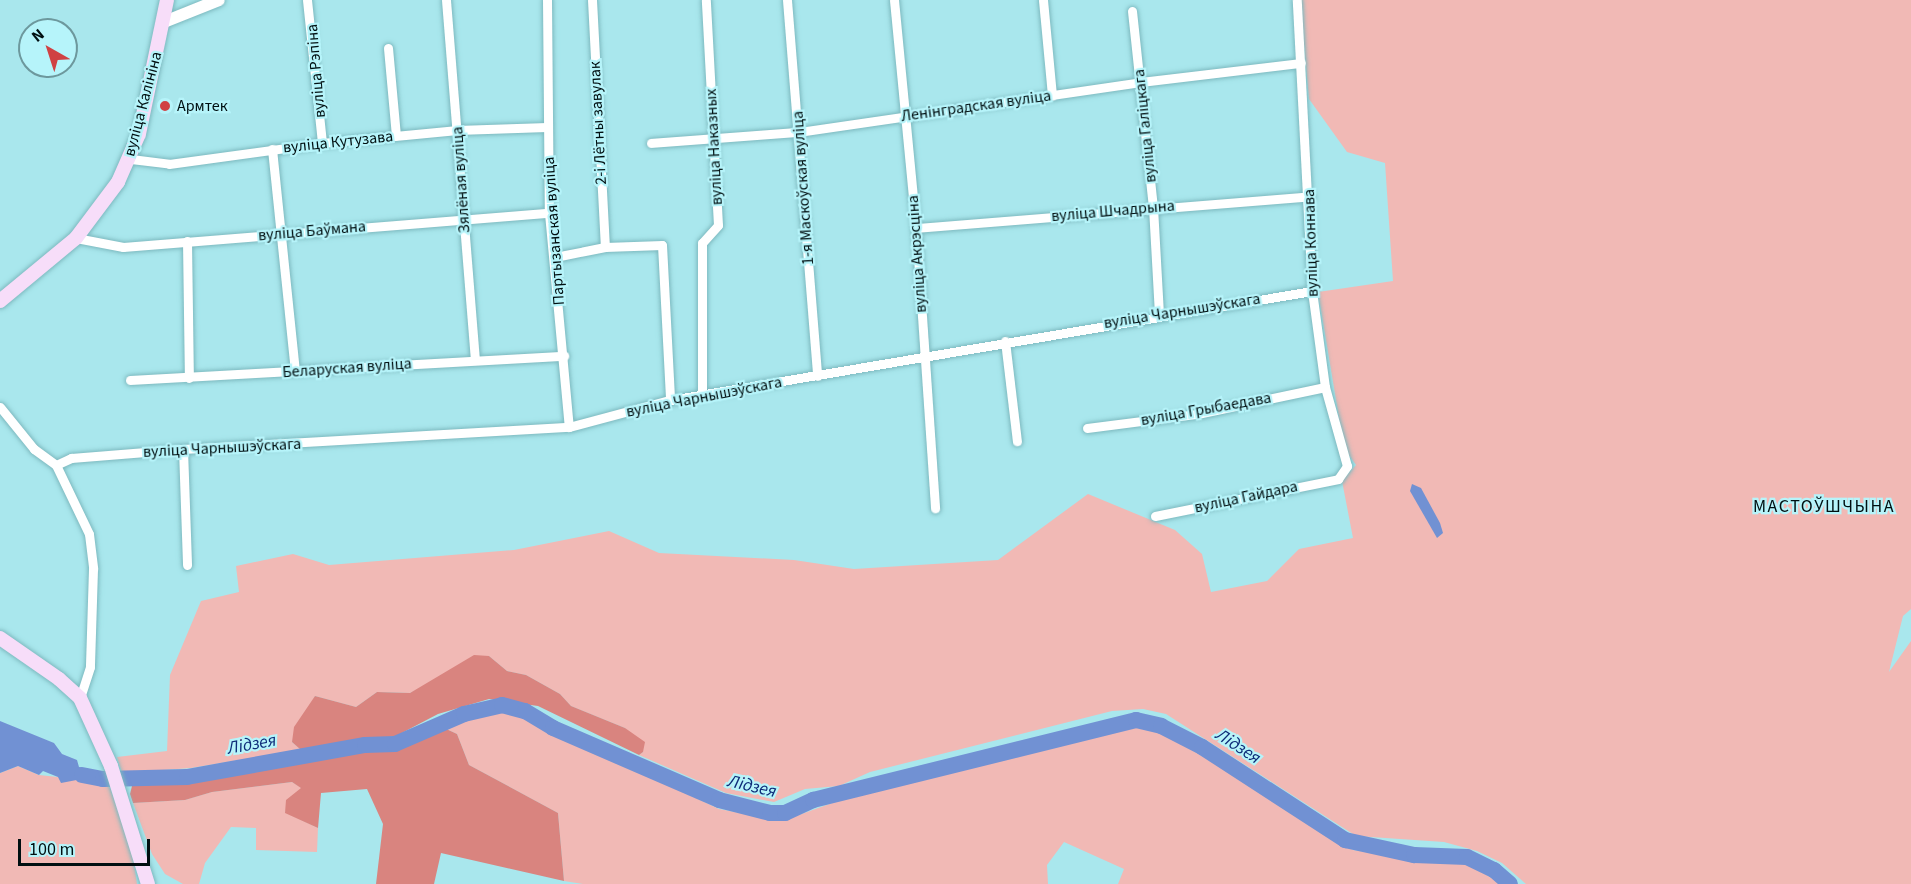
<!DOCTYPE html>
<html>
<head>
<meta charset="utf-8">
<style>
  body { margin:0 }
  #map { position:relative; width:1911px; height:884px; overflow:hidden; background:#a9e7ed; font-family:"Source Sans 3",sans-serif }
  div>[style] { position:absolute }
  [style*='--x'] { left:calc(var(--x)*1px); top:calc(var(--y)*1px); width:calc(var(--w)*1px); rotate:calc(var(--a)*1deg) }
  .green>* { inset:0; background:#f1b9b5 }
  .forest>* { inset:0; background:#d9847f }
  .water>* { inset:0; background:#7191d3 }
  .river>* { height:16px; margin:-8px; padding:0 8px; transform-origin:8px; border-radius:8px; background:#7191d3 }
  .roads { filter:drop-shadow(0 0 2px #7db9bf) drop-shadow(0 0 2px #7db9bf) }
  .minor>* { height:9px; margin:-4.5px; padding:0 4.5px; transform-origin:4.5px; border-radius:4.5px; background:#fff }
  .tertiary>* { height:12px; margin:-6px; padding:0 6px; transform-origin:6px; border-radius:6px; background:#fff }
  .secondary>* { height:14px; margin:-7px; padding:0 7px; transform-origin:7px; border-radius:7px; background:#f7ddf9 }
  .dots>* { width:16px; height:16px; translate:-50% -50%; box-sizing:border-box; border:3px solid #b6f4fa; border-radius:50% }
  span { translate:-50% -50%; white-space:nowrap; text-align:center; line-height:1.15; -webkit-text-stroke:4.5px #b6f4fa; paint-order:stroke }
  .street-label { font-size:16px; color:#000f11 }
  .poi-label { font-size:16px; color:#000f11 }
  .left { translate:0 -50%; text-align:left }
  .neighbourhood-label { font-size:18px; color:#000f11; letter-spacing:1.5px }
  .water-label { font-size:18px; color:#0d2b78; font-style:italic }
  .north { position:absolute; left:18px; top:18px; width:60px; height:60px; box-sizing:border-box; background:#b6f4fa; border:2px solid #6d989d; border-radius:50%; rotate:321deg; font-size:16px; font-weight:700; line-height:24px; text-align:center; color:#000f11 }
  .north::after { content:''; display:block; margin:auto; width:21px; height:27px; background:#d04143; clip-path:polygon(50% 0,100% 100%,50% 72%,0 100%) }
  .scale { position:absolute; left:18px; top:839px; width:132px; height:27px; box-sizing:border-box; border:3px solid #000f11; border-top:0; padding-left:8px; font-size:18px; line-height:21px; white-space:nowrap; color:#000f11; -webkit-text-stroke:4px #b6f4fa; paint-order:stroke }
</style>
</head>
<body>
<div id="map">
  <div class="green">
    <div style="clip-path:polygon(1300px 0,1911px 0,1911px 609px,1903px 616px,1889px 672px,1911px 641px,1911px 884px,1526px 884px,1502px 863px,1477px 851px,1444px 842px,1356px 836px,1166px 714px,1143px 709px,1112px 711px,870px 772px,839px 786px,805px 789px,774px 802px,726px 793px,639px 755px,643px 752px,625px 728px,571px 706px,560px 694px,526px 675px,507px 671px,489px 656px,410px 693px,377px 692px,356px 707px,315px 696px,292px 742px,301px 750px,191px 768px,122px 773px,117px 757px,167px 751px,170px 675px,201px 601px,239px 592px,236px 566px,293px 554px,329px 565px,514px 550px,609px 531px,659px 553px,794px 560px,854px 569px,998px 560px,1088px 494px,1175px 530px,1202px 554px,1211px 592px,1267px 581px,1299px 549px,1353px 538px,1342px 481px,1356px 465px,1344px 448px,1318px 292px,1393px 281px,1385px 163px,1347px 152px,1309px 99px)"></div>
    <div style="clip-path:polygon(513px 710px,719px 809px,782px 821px,874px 788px,1140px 725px,1159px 731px,1214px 763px,1353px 850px,1421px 860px,1444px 859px,1471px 865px,1501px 884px,1118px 884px,1124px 869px,1064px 842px,1047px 865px,1048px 884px,583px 884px,564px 881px,558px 813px,469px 765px,457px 734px,442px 727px,492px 711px)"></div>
    <div style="clip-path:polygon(18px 766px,39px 775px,104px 782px,110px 788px,132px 850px,137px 884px,0 884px,0 773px)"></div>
    <div style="clip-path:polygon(292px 782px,302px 788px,285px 812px,318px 828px,317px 852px,256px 850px,256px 828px,231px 827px,205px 863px,199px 884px,183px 884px,165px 874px,152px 854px,133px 803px,185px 800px,212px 792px)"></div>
  </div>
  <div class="forest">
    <div style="clip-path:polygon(474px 655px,489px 656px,507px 671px,526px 675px,560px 694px,571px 706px,625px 728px,645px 742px,643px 752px,639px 755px,538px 706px,489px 699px,438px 714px,396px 736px,301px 750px,292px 742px,294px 727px,315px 696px,356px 707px,377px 692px,410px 693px)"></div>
    <div style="clip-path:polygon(442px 727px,457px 734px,469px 765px,558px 813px,564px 881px,441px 853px,434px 884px,376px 884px,383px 824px,367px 789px,321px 793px,318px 828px,285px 813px,286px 800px,301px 788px,292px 782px,212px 792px,185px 800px,133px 803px,130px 794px,132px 786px,402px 747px)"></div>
  </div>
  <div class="water">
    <div style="clip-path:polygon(1412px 484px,1421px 488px,1440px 523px,1443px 533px,1437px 538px,1410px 491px)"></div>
    <div style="clip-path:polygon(0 721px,54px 743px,62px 754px,77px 760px,79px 767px,101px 773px,104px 782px,87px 778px,61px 783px,58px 777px,43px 771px,39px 775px,18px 766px,0 773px)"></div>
  </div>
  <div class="river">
    <div style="--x:82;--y:775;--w:21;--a:11"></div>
    <div style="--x:103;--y:779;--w:84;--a:-1.4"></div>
    <div style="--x:187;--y:777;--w:181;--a:-10.2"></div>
    <div style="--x:365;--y:745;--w:30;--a:-2"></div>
    <div style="--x:395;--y:744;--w:75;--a:-23.5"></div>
    <div style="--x:464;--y:714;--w:39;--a:-13"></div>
    <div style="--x:502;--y:705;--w:24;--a:15"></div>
    <div style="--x:525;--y:711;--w:33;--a:31"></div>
    <div style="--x:553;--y:728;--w:181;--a:23.4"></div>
    <div style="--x:719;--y:800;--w:53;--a:14.3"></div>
    <div style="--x:770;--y:813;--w:15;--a:0"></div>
    <div style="--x:785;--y:813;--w:31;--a:-25"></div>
    <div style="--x:813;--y:800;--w:333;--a:-13.9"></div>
    <div style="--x:1136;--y:720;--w:26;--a:13"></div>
    <div style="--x:1161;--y:726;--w:46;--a:27.1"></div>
    <div style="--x:1202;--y:747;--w:171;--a:33"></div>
    <div style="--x:1345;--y:840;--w:71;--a:12.3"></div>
    <div style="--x:1414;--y:855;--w:53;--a:2.2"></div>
    <div style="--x:1467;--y:857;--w:30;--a:26"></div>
    <div style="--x:1494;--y:870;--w:21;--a:41"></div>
  </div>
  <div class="roads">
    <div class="minor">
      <div style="--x:307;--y:0;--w:144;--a:84"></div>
      <div style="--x:446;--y:0;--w:361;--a:85.4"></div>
      <div style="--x:547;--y:0;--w:213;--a:89.5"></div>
      <div style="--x:549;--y:213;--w:215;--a:84.7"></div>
      <div style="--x:592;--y:0;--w:247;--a:87"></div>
      <div style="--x:787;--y:0;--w:377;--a:85.4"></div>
      <div style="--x:894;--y:0;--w:229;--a:84.5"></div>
      <div style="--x:916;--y:228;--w:281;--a:86.1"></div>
      <div style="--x:1043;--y:0;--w:96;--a:84.6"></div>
      <div style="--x:1132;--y:11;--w:197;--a:83.9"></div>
      <div style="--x:1153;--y:207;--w:107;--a:86.8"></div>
      <div style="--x:388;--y:48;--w:88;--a:84.8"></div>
      <div style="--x:651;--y:143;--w:148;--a:-4.3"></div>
      <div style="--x:799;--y:132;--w:346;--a:-8.3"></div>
      <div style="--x:1141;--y:82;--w:161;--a:-6.8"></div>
      <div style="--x:272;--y:149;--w:223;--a:84.1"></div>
      <div style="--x:131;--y:159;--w:38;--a:7"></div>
      <div style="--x:169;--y:164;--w:154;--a:-7.8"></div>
      <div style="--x:322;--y:143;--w:136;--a:-5.5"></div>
      <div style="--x:457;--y:130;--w:90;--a:-1.9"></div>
      <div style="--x:916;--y:228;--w:395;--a:-4.6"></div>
      <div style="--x:76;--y:238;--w:48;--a:10.8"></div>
      <div style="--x:123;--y:247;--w:427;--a:-4.6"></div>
      <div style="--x:187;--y:241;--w:137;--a:89.2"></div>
      <div style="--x:555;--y:257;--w:51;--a:-11.3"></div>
      <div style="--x:605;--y:247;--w:57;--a:-2"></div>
      <div style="--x:662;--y:245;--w:155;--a:87"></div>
      <div style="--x:1005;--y:341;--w:101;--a:83.2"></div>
      <div style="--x:130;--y:380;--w:435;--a:-3.2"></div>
      <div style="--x:702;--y:396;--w:153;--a:-90"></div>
      <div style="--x:702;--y:243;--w:24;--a:-48"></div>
      <div style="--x:718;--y:225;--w:225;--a:-93.1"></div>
      <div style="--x:0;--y:407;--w:54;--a:51"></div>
      <div style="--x:34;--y:449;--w:27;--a:36"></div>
      <div style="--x:56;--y:465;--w:76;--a:64.4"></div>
      <div style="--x:89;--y:534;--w:35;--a:83"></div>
      <div style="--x:93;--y:569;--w:98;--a:91.8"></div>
      <div style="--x:90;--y:667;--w:33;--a:108"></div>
      <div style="--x:1087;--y:428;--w:111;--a:-7.3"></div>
      <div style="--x:1197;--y:414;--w:131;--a:-11.9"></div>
      <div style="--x:183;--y:449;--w:116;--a:88"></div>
      <div style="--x:56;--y:465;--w:17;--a:-25"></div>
      <div style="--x:71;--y:458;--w:112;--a:-4.6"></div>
      <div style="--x:183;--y:449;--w:387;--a:-3.3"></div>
      <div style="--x:569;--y:427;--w:105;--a:-15"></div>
      <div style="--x:670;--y:400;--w:651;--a:-9.64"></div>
      <div style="--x:1155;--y:516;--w:187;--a:-11.4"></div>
      <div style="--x:1338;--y:479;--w:16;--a:-55"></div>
      <div style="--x:1347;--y:466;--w:82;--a:-105.6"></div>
      <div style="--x:1325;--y:387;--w:97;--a:-97.7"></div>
      <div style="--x:1312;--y:291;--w:291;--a:-93"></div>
    </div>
    <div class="tertiary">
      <div style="--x:164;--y:22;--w:59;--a:-21.8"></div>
    </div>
    <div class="secondary">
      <div style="--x:0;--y:301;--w:99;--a:-39.7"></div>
      <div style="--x:76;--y:238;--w:70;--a:-53.1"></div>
      <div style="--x:118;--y:182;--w:52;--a:-66.4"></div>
      <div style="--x:139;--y:134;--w:137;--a:-78.2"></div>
      <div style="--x:0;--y:638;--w:72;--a:34.8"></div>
      <div style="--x:59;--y:679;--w:28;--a:42"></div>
      <div style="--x:80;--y:698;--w:75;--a:65.5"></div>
      <div style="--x:111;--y:766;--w:124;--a:72.6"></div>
    </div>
  </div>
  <div class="dots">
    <div style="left:165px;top:106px;background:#d04143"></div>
  </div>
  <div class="street-label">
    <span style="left:316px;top:71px;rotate:-95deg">вуліца Рэпіна</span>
    <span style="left:143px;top:104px;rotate:-75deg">вуліца Калініна</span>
    <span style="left:976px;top:106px;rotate:-8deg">Ленінградская вуліца</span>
    <span style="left:598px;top:123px;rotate:-93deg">2-і Лётны завулак</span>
    <span style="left:1145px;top:126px;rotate:-96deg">вуліца Галіцкага</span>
    <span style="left:338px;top:142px;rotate:-6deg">вуліца Кутузава</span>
    <span style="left:714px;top:147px;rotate:-93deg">вуліца Наказных</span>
    <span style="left:461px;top:180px;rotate:-94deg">Зялёная вуліца</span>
    <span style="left:803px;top:188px;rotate:-94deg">1-я Маскоўская вуліца</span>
    <span style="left:1113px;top:211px;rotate:-5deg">вуліца Шчадрына</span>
    <span style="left:312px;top:231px;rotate:-5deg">вуліца Баўмана</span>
    <span style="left:554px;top:231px;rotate:-94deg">Партызанская вуліца</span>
    <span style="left:1311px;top:243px;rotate:-92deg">вуліца Коннава</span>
    <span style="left:917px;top:254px;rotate:-94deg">вуліца Акрэсціна</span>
    <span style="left:1182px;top:311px;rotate:-9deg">вуліца Чарнышэўскага</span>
    <span style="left:347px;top:368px;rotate:-4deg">Беларуская вуліца</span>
    <span style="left:704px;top:397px;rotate:-11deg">вуліца Чарнышэўскага</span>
    <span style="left:1206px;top:409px;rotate:-10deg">вуліца Грыбаедава</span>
    <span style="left:222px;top:448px;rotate:-3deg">вуліца Чарнышэўскага</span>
    <span style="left:1246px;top:497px;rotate:-12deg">вуліца Гайдара</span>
  </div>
  <div class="poi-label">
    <span class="left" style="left:177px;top:106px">Армтек</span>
  </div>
  <div class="neighbourhood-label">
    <span style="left:1824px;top:507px">МАСТОЎШЧЫНА</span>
  </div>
  <div class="water-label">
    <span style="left:252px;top:745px;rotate:-10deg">Лідзея</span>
    <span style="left:1238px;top:747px;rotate:33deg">Лідзея</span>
    <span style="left:752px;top:787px;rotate:13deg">Лідзея</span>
  </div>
  <div class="north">N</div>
  <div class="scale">100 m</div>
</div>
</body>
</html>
